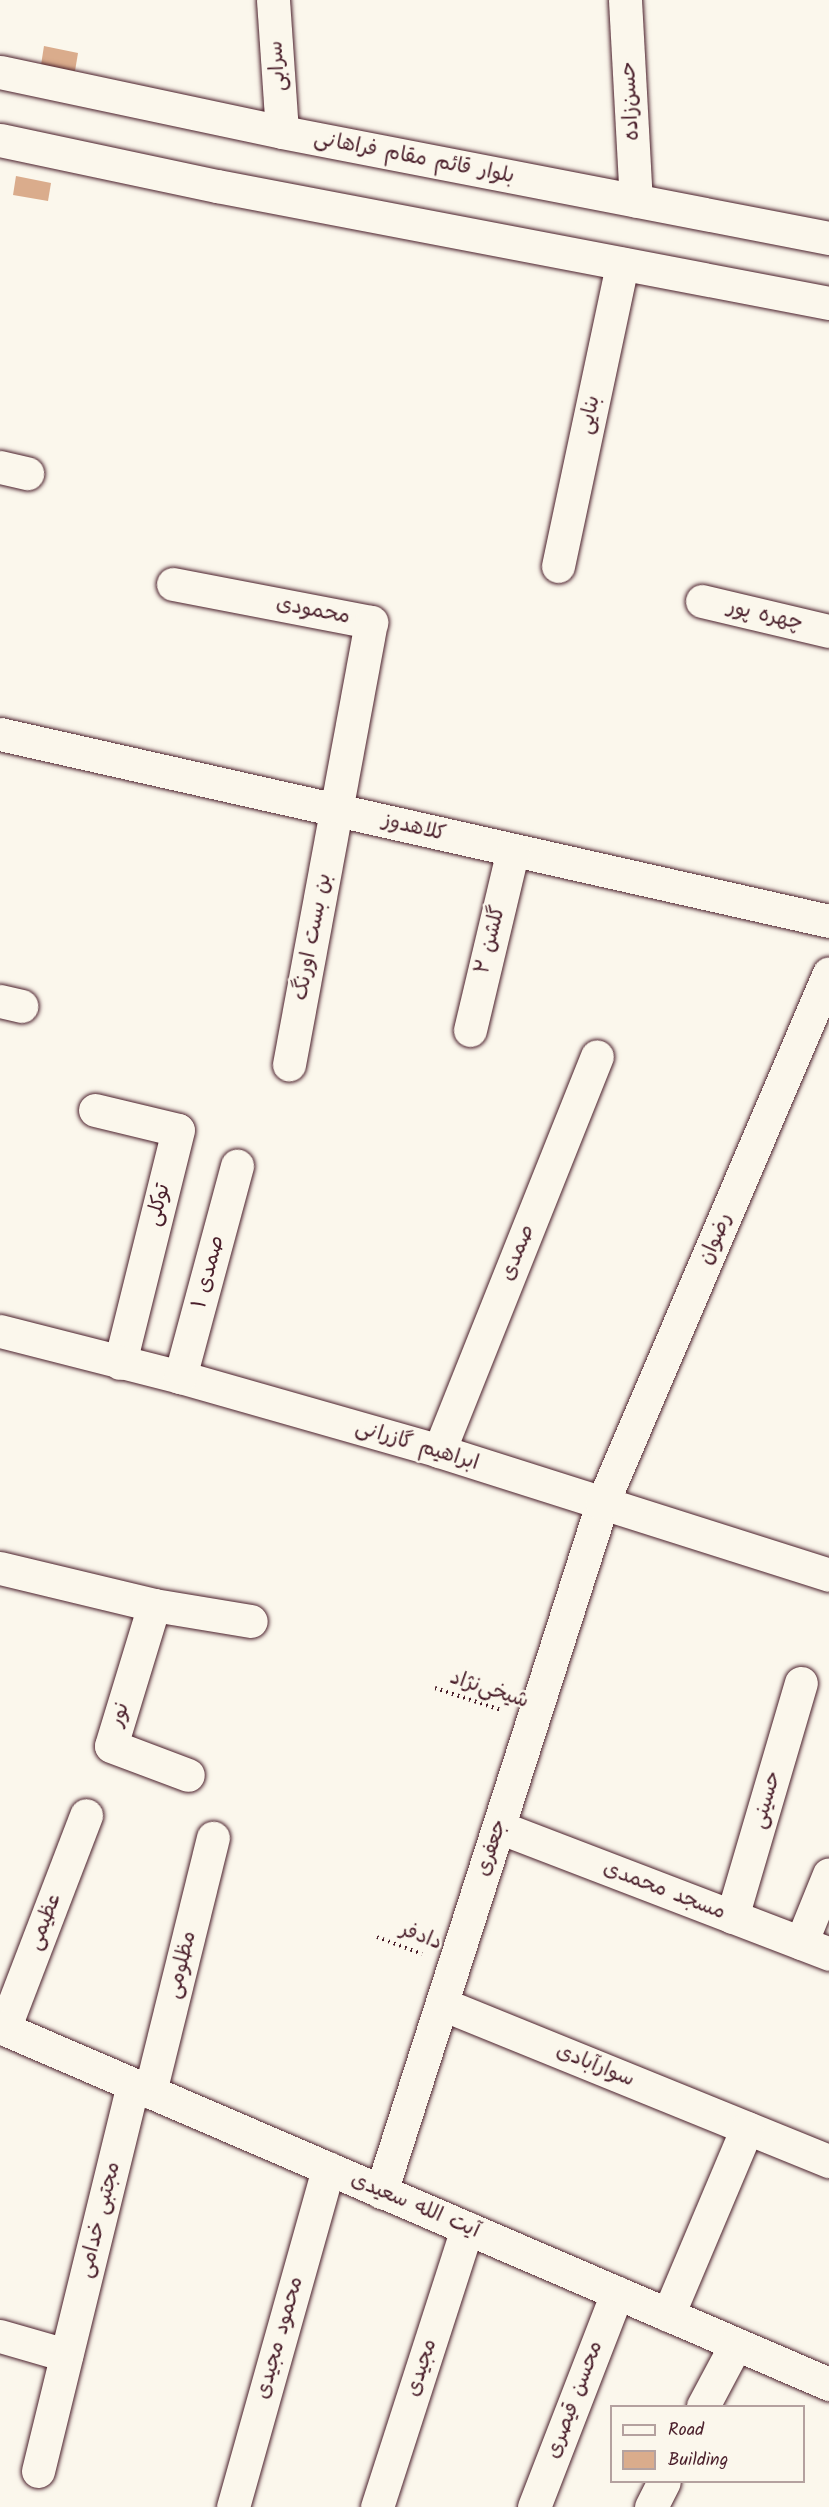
<!DOCTYPE html>
<html>
<head>
<meta charset="utf-8">
<style>
  body { margin:0 }
  #map { position:relative; width:829px; height:2507px; overflow:hidden; background:#fbf7ec; font-family:Kalam,"Playpen Sans Arabic",sans-serif }
  div>[style] { position:absolute }
  [style*='--x'] { left:calc(var(--x)*1px); top:calc(var(--y)*1px); width:calc(var(--w)*1px); rotate:calc(var(--a)*1deg) }
  .building>* { inset:0; background:#daac8c }
  .path>* { height:4px; margin-top:-2px; transform-origin:0; background:repeating-linear-gradient(90deg,#4a1f2b 0 1.5px,transparent 0 6px) }
  .roads { filter:drop-shadow(0 0 2px #4a1f2b) drop-shadow(0 0 2px #4a1f2b) }
  .minor>* { height:33px; margin:-16.5px; padding:0 16.5px; transform-origin:16.5px; border-radius:16.5px; background:#fbf7ec }
  .tertiary>* { height:33px; margin:-16.5px; padding:0 16.5px; transform-origin:16.5px; border-radius:16.5px; background:#fbf7ec }
  .secondary>* { height:33px; margin:-16.5px; padding:0 16.5px; transform-origin:16.5px; border-radius:16.5px; background:#fbf7ec }
  span { translate:-50% -50%; white-space:nowrap; text-align:center; line-height:1.15; -webkit-text-stroke:5px #fbf7ec; paint-order:stroke }
  .street-label { font-size:21px; color:#4a1f2b }
  .legend { position:absolute; left:610px; top:2405px; width:195px; height:78px; box-sizing:border-box; background:#fbf7ec; border:2px solid #b4a19f; margin:0; padding:8px 10px; list-style:none; font-size:18px; color:#4a1f2b }
  .legend li { display:flex; align-items:center; gap:12px; height:30px }
  .legend b { width:30px; border:2px solid #b4a19f }
</style>
</head>
<body>
<div id="map">
  <div class="building">
    <div style="clip-path:polygon(44px 46px,78px 53px,75px 71px,41px 65px)"></div>
    <div style="clip-path:polygon(16px 176px,51px 183px,48px 201px,13px 195px)"></div>
  </div>
  <div class="path">
    <div style="--x:435;--y:1688;--w:70;--a:18.4"></div>
    <div style="--x:377;--y:1937;--w:48;--a:20.7"></div>
  </div>
  <div class="roads">
    <div class="minor">
      <div style="--x:273;--y:0;--w:132;--a:86.1"></div>
      <div style="--x:625;--y:0;--w:201;--a:86.9"></div>
      <div style="--x:0;--y:467;--w:28;--a:13"></div>
      <div style="--x:558;--y:566;--w:309;--a:-78"></div>
      <div style="--x:173;--y:584;--w:202;--a:10.9"></div>
      <div style="--x:371;--y:622;--w:450;--a:100.5"></div>
      <div style="--x:702;--y:601;--w:130;--a:13.3"></div>
      <div style="--x:0;--y:734;--w:850;--a:12.71"></div>
      <div style="--x:0;--y:1001;--w:22;--a:13"></div>
      <div style="--x:470;--y:1030;--w:185;--a:-76.6"></div>
      <div style="--x:95;--y:1110;--w:85;--a:13.5"></div>
      <div style="--x:178;--y:1130;--w:240;--a:104"></div>
      <div style="--x:0;--y:1331;--w:186;--a:14.3"></div>
      <div style="--x:180;--y:1377;--w:269;--a:15.9"></div>
      <div style="--x:439;--y:1451;--w:409;--a:17.6"></div>
      <div style="--x:180;--y:1377;--w:219;--a:-74.9"></div>
      <div style="--x:439;--y:1451;--w:425;--a:-68.2"></div>
      <div style="--x:0;--y:1568;--w:158;--a:13.5"></div>
      <div style="--x:154;--y:1605;--w:98;--a:9.4"></div>
      <div style="--x:154;--y:1605;--w:147;--a:107"></div>
      <div style="--x:111;--y:1746;--w:82;--a:20.6"></div>
      <div style="--x:499;--y:1827;--w:354;--a:21"></div>
      <div style="--x:732;--y:1917;--w:244;--a:-73.6"></div>
      <div style="--x:801;--y:1943;--w:74;--a:-67.9"></div>
      <div style="--x:442;--y:2004;--w:418;--a:22.1"></div>
      <div style="--x:4;--y:2029;--w:229;--a:-69"></div>
      <div style="--x:150;--y:2092;--w:262;--a:-76.1"></div>
      <div style="--x:381;--y:2192;--w:723;--a:-72.19"></div>
      <div style="--x:602;--y:1504;--w:577;--a:-66.85"></div>
      <div style="--x:668;--y:2315;--w:203;--a:-67.1"></div>
      <div style="--x:0;--y:2336;--w:69;--a:16.1"></div>
      <div style="--x:38;--y:2471;--w:398;--a:-76.2"></div>
      <div style="--x:233;--y:2507;--w:352;--a:-74.3"></div>
      <div style="--x:377;--y:2507;--w:293;--a:-72.1"></div>
      <div style="--x:534;--y:2507;--w:230;--a:-68.8"></div>
    </div>
    <div class="tertiary">
      <div style="--x:0;--y:2027;--w:903;--a:23.3"></div>
      <div style="--x:703;--y:2406;--w:70;--a:-62"></div>
      <div style="--x:651;--y:2507;--w:28;--a:-63"></div>
    </div>
    <div class="secondary">
      <div style="--x:0;--y:72;--w:288;--a:12"></div>
      <div style="--x:282;--y:132;--w:557;--a:10.97"></div>
      <div style="--x:0;--y:140;--w:222;--a:12"></div>
      <div style="--x:217;--y:186;--w:623;--a:10.82"></div>
    </div>
  </div>
  <div class="street-label">
    <span style="left:278px;top:66px;rotate:-94deg">سرابی</span>
    <span style="left:631px;top:101px;rotate:-93deg">حسن‌زاده</span>
    <span style="left:414px;top:158px;rotate:11deg">بلوار قائم مقام فراهانی</span>
    <span style="left:590px;top:415px;rotate:-78deg">بنایی</span>
    <span style="left:313px;top:611px;rotate:11deg">محمودی</span>
    <span style="left:765px;top:616px;rotate:13deg">چهره پور</span>
    <span style="left:414px;top:828px;rotate:13deg">کلاهدوز</span>
    <span style="left:313px;top:937px;rotate:-79deg">بن بست اورنگ</span>
    <span style="left:491px;top:940px;rotate:-76deg">گلشن ۲</span>
    <span style="left:159px;top:1205px;rotate:-76deg">توکلی</span>
    <span style="left:716px;top:1239px;rotate:-67deg">رضوان</span>
    <span style="left:518px;top:1253px;rotate:-68deg">صمدی</span>
    <span style="left:209px;top:1272px;rotate:-75deg">صمدی ۱</span>
    <span style="left:417px;top:1446px;rotate:17deg">ابراهیم گازرانی</span>
    <span style="left:489px;top:1690px;rotate:18deg">شیخی‌نژاد</span>
    <span style="left:120px;top:1715px;rotate:-73deg">نور</span>
    <span style="left:767px;top:1800px;rotate:-74deg">حسینی</span>
    <span style="left:492px;top:1848px;rotate:-72deg">جعفری</span>
    <span style="left:664px;top:1891px;rotate:21deg">مسجد محمدی</span>
    <span style="left:45px;top:1922px;rotate:-69deg">عظیمی</span>
    <span style="left:421px;top:1937px;rotate:21deg">دادفر</span>
    <span style="left:182px;top:1965px;rotate:-76deg">مظلومی</span>
    <span style="left:595px;top:2066px;rotate:22deg">سوارآبادی</span>
    <span style="left:415px;top:2206px;rotate:23deg">آیت الله سعیدی</span>
    <span style="left:100px;top:2220px;rotate:-76deg">مجتبی خدامی</span>
    <span style="left:280px;top:2338px;rotate:-74deg">محمود مجیدی</span>
    <span style="left:422px;top:2368px;rotate:-72deg">مجیدی</span>
    <span style="left:575px;top:2400px;rotate:-69deg">محسن قیصری</span>
  </div>
  <ul class="legend">
  <li><b style="height:8px;background:#fbf7ec"></b>Road</li>
  <li><b style="height:16px;background:#daac8c"></b>Building</li>
  </ul>
</div>
</body>
</html>
